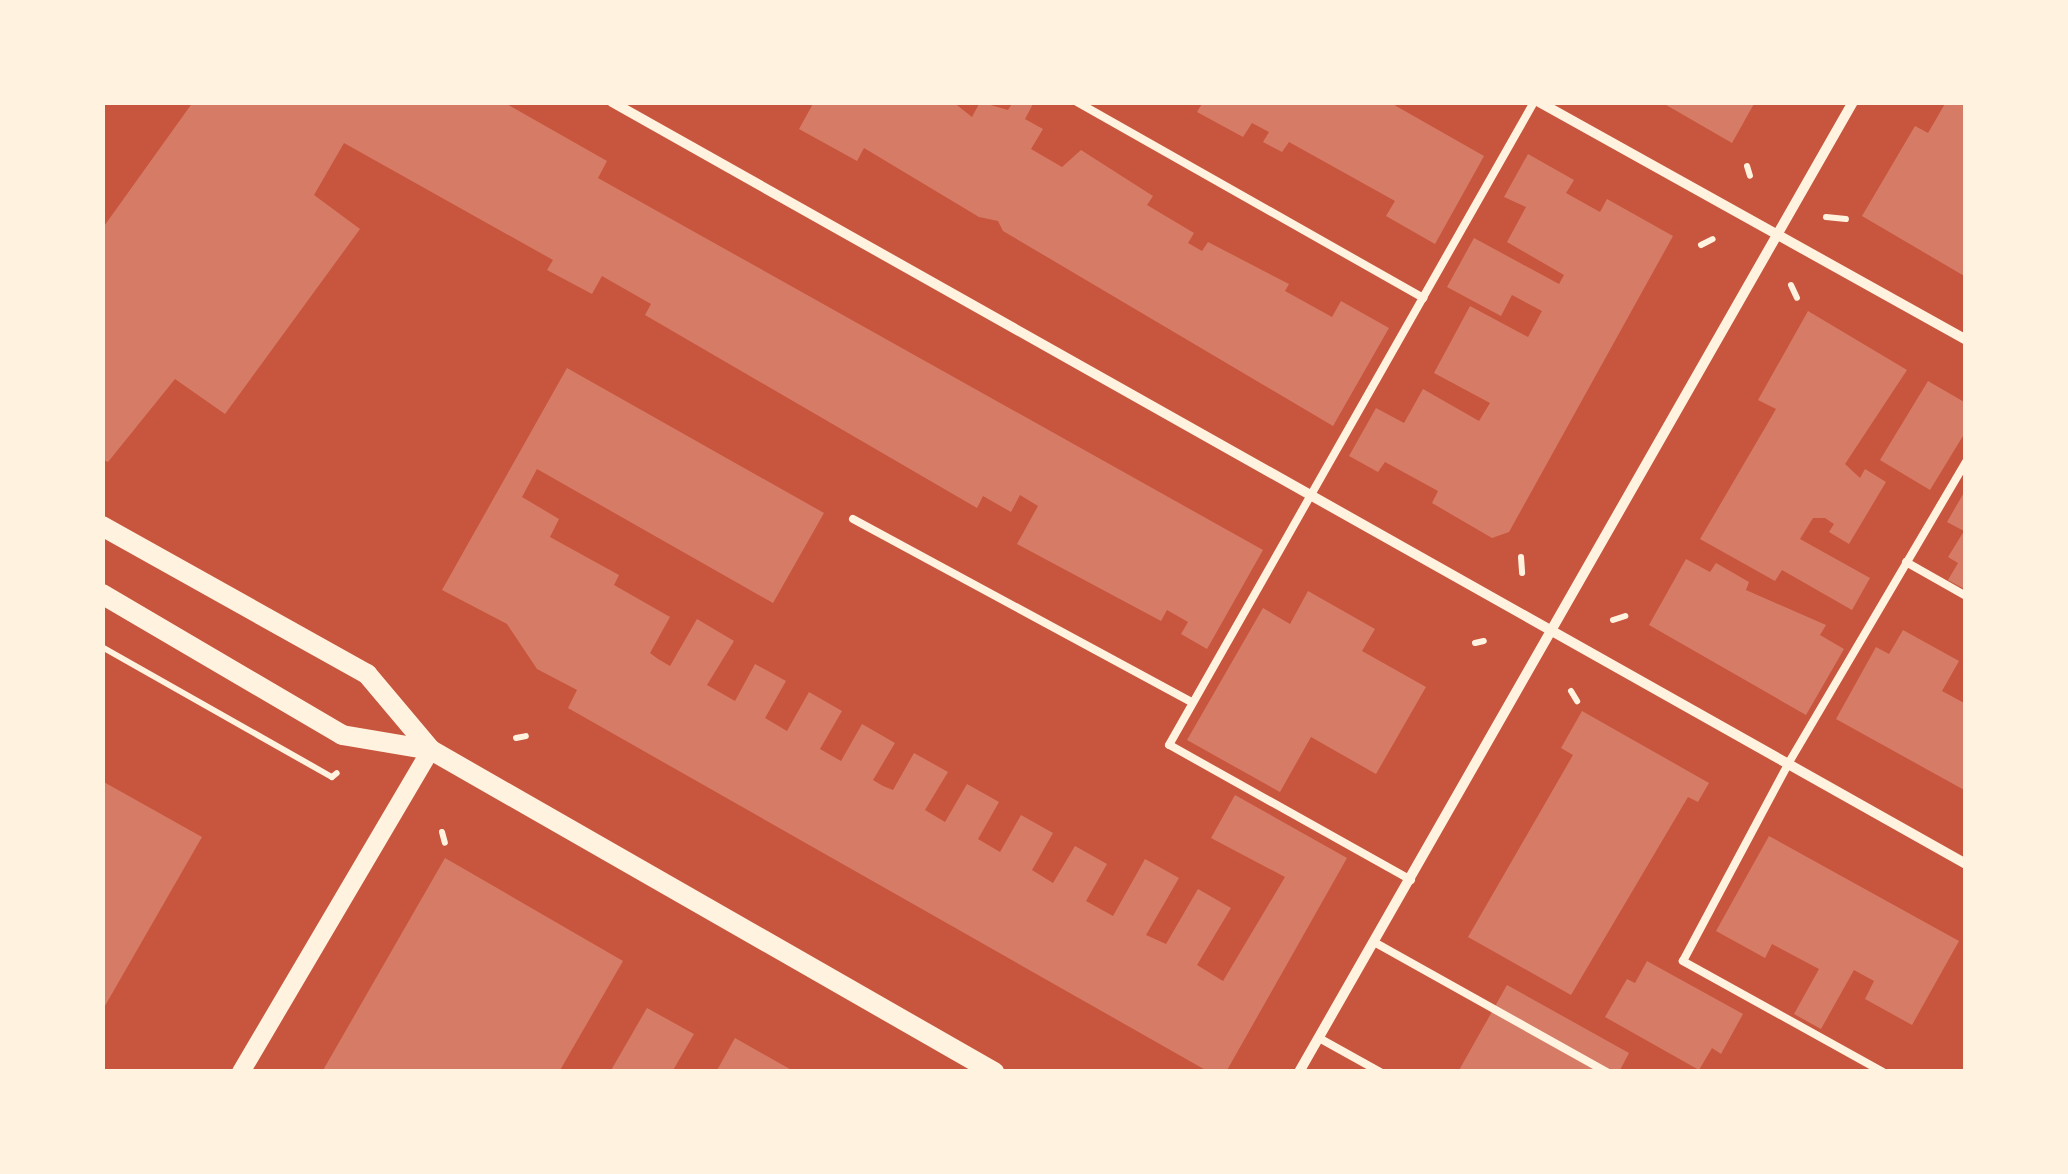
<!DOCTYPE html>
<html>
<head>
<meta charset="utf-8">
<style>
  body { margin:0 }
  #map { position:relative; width:2068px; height:1174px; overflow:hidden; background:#c8553d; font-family:"Source Sans 3",sans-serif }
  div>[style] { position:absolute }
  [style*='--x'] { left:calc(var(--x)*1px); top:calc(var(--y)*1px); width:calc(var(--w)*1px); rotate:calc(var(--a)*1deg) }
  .building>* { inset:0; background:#d67c66 }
  .path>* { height:6px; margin:-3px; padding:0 3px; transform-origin:3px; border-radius:3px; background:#fff3e0 }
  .service>* { height:8px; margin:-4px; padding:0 4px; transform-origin:4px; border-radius:4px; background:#fff3e0 }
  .minor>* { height:10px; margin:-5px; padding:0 5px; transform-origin:5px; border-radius:5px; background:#fff3e0 }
  .tertiary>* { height:18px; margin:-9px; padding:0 9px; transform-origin:9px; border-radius:9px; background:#fff3e0 }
  .secondary>* { height:20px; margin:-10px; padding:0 10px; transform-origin:10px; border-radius:10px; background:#fff3e0 }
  span { translate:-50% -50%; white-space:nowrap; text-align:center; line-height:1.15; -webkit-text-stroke:10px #fff3e0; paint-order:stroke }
  .frame { position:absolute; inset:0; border:105px solid #fff3e0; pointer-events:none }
</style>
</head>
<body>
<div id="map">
  <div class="building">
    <div style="clip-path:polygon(193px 102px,503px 102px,607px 161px,598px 178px,1263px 550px,1207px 649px,1181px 634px,1188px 622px,1167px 610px,1161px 621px,1017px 544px,1038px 506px,1020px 495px,1011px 512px,983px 496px,977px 508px,645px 315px,651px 304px,602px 276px,592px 294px,547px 270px,553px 260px,344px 143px,314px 195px,360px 229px,225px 414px,175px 379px,108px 462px,102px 459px,102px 229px)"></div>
    <div style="clip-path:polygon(814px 102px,953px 102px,972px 117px,980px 102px,1008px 110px,1013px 102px,1034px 102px,1025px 119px,1043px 129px,1031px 149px,1062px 167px,1081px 150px,1153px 196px,1147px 205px,1194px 233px,1188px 243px,1202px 251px,1208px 242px,1289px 284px,1285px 291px,1332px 317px,1341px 301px,1389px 328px,1333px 426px,1003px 231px,998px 221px,979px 217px,864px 148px,857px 161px,799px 129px)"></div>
    <div style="clip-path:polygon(1203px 102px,1389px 102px,1484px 156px,1435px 244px,1386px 216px,1395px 201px,1289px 142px,1282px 152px,1263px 142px,1269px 132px,1252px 123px,1243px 137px,1197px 112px)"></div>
    <div style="clip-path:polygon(1661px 102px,1755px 102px,1732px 143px)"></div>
    <div style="clip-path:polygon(1946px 102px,1966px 102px,1966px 277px,1862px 216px,1915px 126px,1928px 133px)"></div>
    <div style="clip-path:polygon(1528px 154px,1574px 180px,1566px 193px,1600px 212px,1607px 199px,1673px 236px,1509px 532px,1492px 538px,1432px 503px,1438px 491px,1385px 462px,1378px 472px,1349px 456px,1376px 408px,1404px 423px,1423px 389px,1479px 421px,1490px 403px,1434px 373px,1470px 306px,1528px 337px,1542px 311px,1512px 295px,1501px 316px,1447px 287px,1474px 238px,1559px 284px,1564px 275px,1507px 242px,1526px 207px,1504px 197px)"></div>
    <div style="clip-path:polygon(1808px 311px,1907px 370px,1845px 464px,1860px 478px,1865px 469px,1886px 482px,1849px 544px,1829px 532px,1834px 524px,1825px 518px,1813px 518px,1800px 539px,1870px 578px,1852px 610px,1782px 570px,1775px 581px,1700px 539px,1776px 409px,1758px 400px)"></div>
    <div style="clip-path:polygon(567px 368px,824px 513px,773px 603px,537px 469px,522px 497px,559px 519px,550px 537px,619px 575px,614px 585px,670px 617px,650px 653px,658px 659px,670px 666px,697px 619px,734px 641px,707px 685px,735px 701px,755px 664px,786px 681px,765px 718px,787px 731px,809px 692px,842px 711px,820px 749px,841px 761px,862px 724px,895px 743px,873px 780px,883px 786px,893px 790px,914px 753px,948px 772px,925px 810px,945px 822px,967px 784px,999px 802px,978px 839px,1000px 852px,1021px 815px,1053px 833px,1032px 870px,1053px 883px,1075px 846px,1107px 864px,1086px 901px,1113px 916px,1145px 859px,1179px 878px,1146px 935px,1166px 944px,1198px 889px,1231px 908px,1197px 965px,1223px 981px,1285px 877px,1211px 838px,1235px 795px,1347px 858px,1226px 1072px,1209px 1072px,568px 708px,577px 690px,537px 669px,507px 624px,442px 590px)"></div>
    <div style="clip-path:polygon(1928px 381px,1966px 403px,1966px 431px,1930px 490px,1880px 460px)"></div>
    <div style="clip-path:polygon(1966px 489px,1966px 590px,1948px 580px,1958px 563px,1948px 557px,1964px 531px,1947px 522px)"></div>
    <div style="clip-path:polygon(1686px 559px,1710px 572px,1716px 563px,1749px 582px,1746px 590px,1826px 625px,1820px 635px,1844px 649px,1806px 715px,1649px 625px)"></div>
    <div style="clip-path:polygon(1308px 591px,1375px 629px,1362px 651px,1426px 687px,1376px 774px,1311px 737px,1280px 792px,1187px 740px,1263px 608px,1290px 624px)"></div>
    <div style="clip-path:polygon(1903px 630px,1959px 661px,1942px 691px,1966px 704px,1966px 791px,1836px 719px,1876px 647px,1889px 654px)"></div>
    <div style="clip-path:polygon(1582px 711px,1709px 783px,1698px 802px,1688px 797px,1571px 995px,1468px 937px,1573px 755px,1561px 748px)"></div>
    <div style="clip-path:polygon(102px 781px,202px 837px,102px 1011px)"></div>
    <div style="clip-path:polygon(1769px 836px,1959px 941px,1912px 1025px,1865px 999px,1874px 981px,1854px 970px,1821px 1029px,1794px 1014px,1819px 969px,1772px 944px,1765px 958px,1716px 931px)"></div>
    <div style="clip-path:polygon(445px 858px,623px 961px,559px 1072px,322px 1072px)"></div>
    <div style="clip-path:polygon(1647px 961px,1743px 1014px,1721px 1054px,1712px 1048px,1699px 1070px,1605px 1017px,1627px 979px,1635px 983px)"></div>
    <div style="clip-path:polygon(1507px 985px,1629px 1053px,1619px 1072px,1458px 1072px)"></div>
    <div style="clip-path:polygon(647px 1008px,694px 1034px,672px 1072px,610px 1072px)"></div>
    <div style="clip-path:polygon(735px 1038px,795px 1072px,716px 1072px)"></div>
  </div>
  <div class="path">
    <div style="--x:1747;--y:166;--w:10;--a:73"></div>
    <div style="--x:1826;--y:217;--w:20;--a:6"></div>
    <div style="--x:1701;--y:245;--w:13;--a:-27"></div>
    <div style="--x:1791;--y:285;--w:14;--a:65"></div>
    <div style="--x:1521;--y:557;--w:16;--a:86"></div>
    <div style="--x:1613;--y:620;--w:13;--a:-18"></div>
    <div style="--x:1475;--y:643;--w:9;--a:-13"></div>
    <div style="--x:102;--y:647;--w:264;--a:29.5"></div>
    <div style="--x:332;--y:777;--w:6;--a:-39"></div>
    <div style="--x:1571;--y:691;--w:12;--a:59"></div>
    <div style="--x:516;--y:738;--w:10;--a:-11"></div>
    <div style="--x:442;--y:832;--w:11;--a:75"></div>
  </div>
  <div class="service">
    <div style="--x:1077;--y:102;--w:398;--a:29.5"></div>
    <div style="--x:853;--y:519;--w:385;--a:28.4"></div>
    <div style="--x:1906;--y:562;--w:69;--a:29.5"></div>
    <div style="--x:1411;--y:880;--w:277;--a:-150.8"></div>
    <div style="--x:1169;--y:745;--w:739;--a:-60.42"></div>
    <div style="--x:1374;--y:942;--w:267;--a:29.2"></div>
    <div style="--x:1319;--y:1038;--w:70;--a:29.1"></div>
    <div style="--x:1883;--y:1072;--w:229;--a:-151"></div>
    <div style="--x:1683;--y:961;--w:223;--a:-61.9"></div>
    <div style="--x:1788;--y:764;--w:351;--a:-59.5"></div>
  </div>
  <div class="minor">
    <div style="--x:612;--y:102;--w:1554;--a:29.37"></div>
    <div style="--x:1539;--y:102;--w:489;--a:29.1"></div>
    <div style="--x:1299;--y:1072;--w:1117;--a:-60.27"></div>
  </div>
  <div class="tertiary">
    <div style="--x:241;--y:1072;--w:374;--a:-59.5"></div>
  </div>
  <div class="secondary">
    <div style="--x:102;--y:526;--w:304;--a:29.2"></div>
    <div style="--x:367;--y:674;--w:99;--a:49.9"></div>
    <div style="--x:102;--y:594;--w:278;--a:30.4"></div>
    <div style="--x:342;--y:735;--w:90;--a:9.6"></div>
    <div style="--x:431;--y:750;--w:649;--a:29.77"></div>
  </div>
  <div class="frame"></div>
</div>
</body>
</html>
